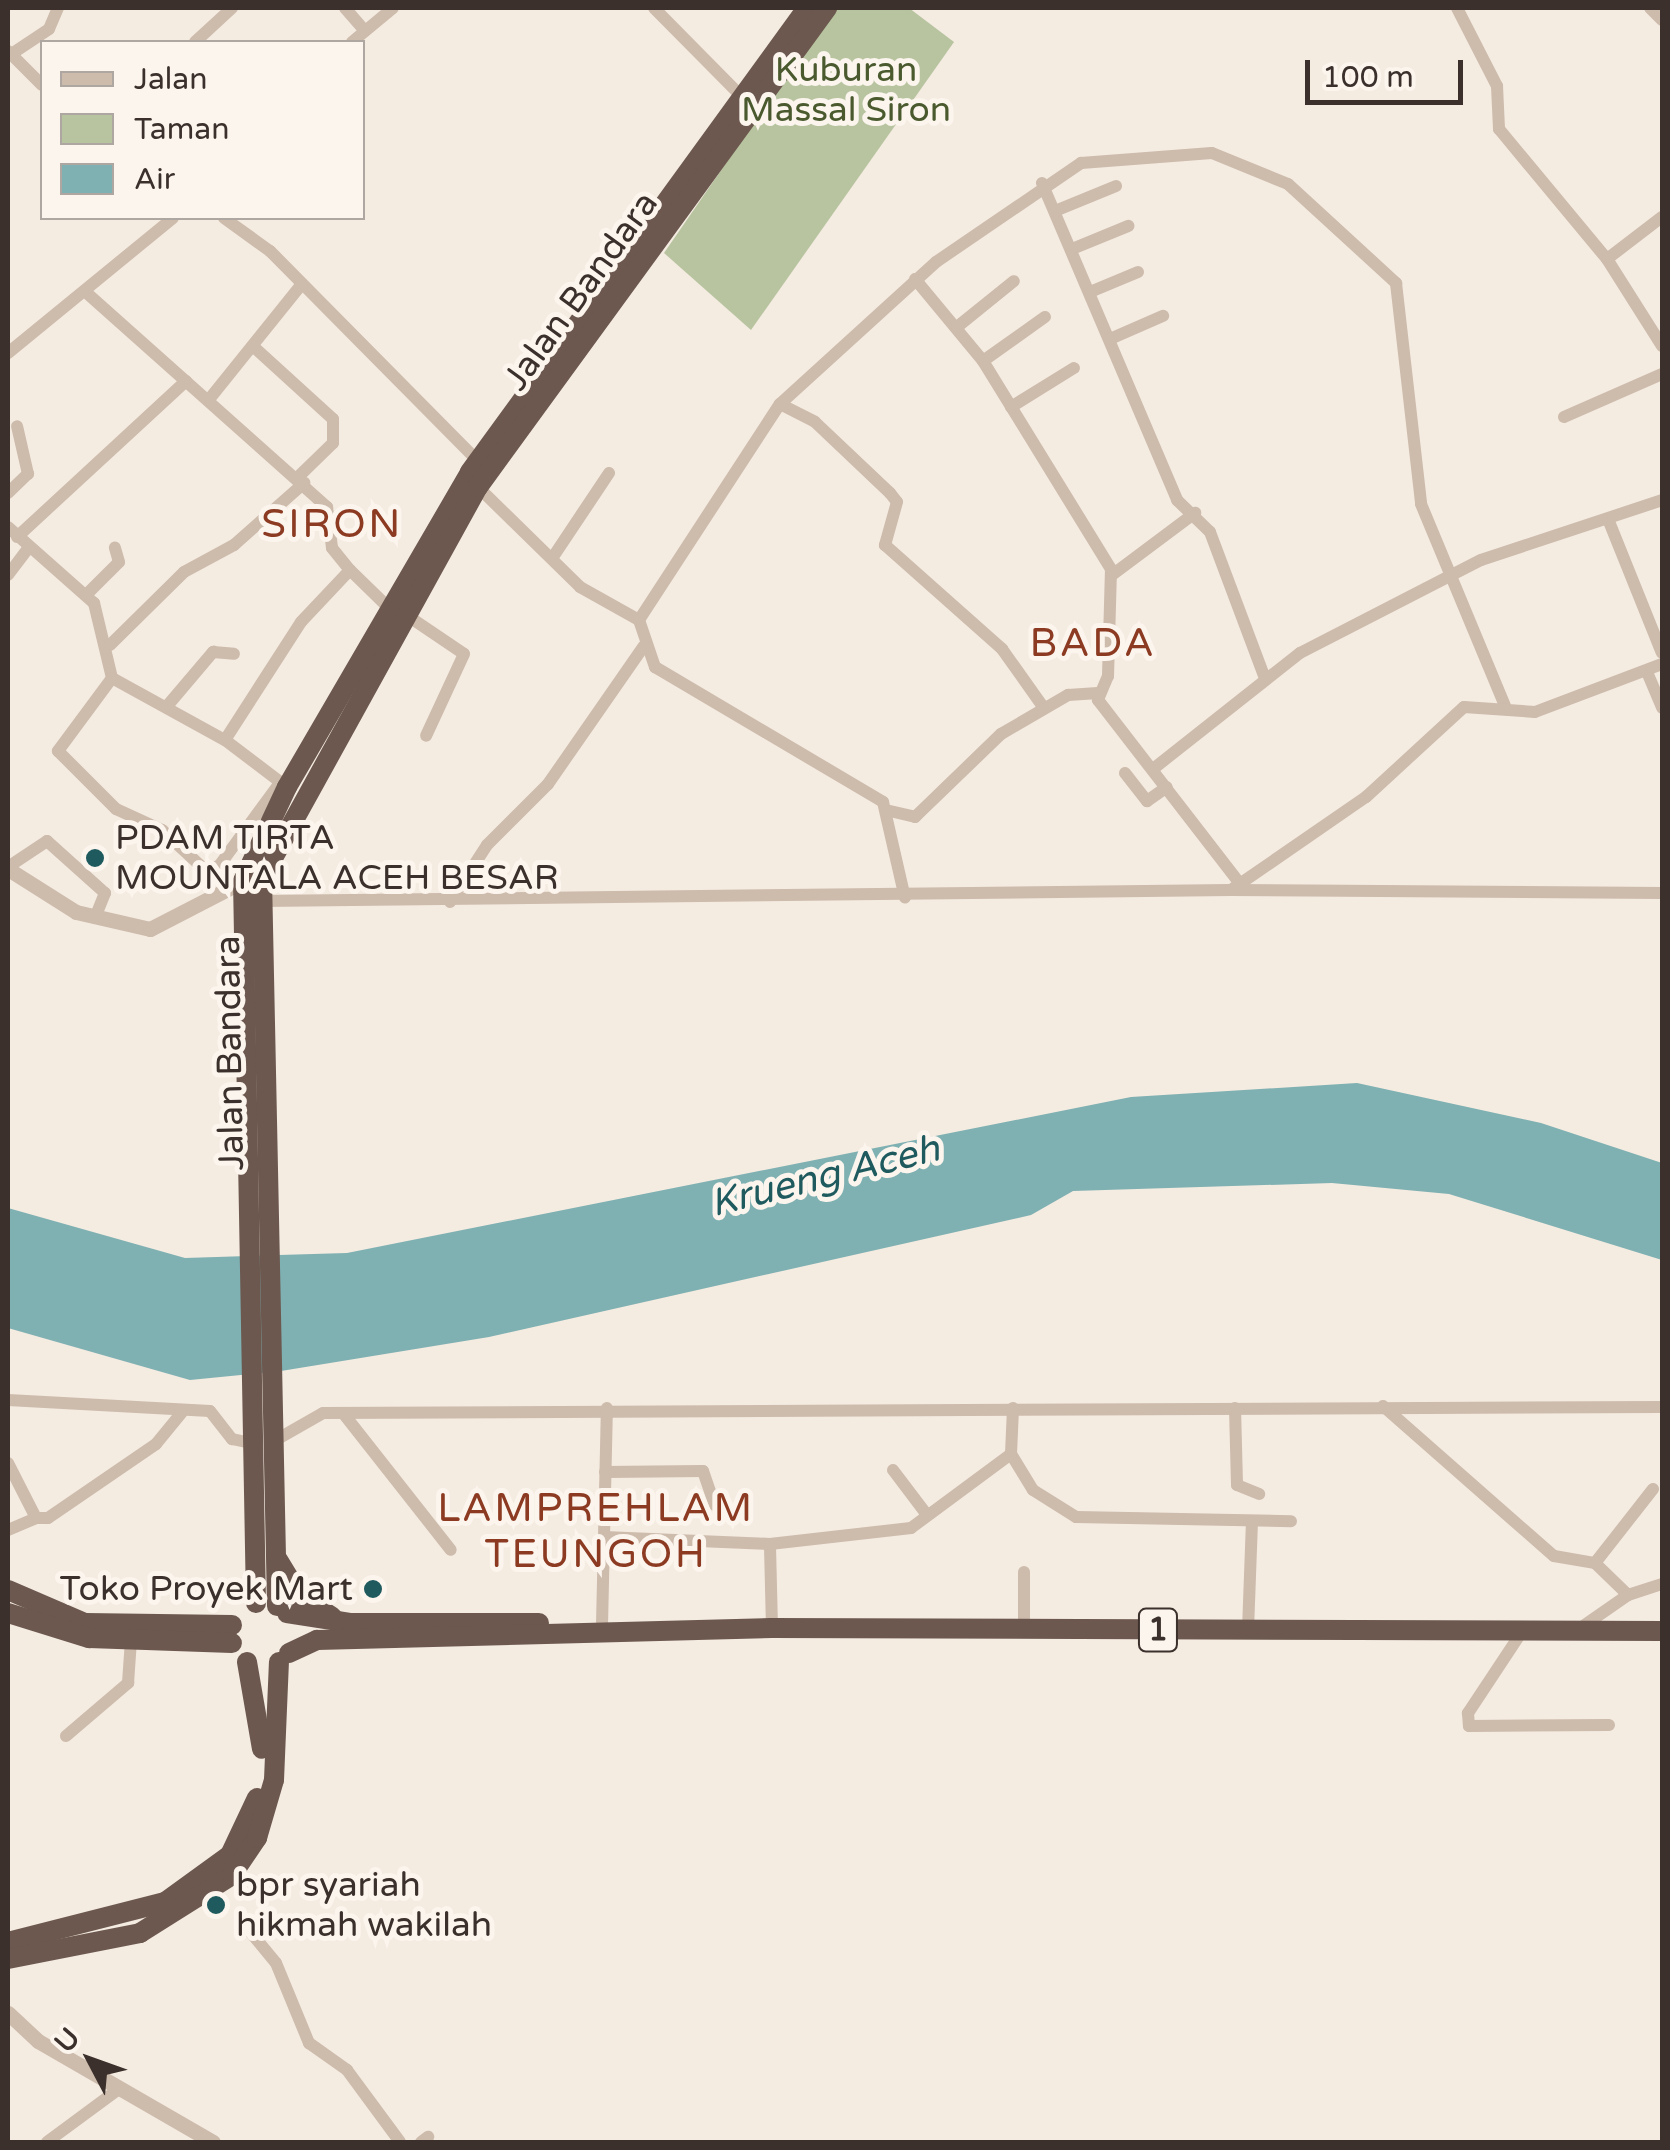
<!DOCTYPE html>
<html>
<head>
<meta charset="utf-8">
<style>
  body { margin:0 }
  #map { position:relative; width:1670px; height:2150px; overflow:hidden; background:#f4ebe1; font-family:"Varela Round",sans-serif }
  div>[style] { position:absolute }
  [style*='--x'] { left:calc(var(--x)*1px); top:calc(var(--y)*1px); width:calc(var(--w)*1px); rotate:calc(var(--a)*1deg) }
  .green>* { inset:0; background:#b8c4a0 }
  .water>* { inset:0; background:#7fb0b2 }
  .minor>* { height:12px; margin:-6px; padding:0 6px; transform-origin:6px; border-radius:6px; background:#cdbbac }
  .tertiary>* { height:15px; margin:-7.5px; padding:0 7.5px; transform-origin:7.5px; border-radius:7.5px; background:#cdbbac }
  .trunk>* { height:20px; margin:-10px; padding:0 10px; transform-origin:10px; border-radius:10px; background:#6c584f }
  .dots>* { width:28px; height:28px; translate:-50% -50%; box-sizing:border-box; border:5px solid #fbf5ee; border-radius:50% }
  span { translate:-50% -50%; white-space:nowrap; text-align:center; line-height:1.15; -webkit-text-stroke:10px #fbf5ee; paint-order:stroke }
  .shield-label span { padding:2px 8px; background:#fbf5ee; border:2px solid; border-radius:8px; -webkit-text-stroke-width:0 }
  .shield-label { font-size:32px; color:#3b302b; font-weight:700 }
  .park-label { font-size:35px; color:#4a5a2e }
  .street-label { font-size:35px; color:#3b302b }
  .poi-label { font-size:35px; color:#3b302b }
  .left { translate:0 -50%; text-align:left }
  .right { translate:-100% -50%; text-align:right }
  .water-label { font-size:38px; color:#1f5a5e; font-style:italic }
  .quarter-label { font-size:40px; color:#8c3b22; letter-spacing:2.5px }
  .frame { position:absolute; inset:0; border:10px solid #3b302b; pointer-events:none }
  .legend { position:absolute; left:40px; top:40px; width:325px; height:180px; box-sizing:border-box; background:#fbf5ee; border:2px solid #aea6a0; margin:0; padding:12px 18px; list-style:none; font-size:30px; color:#3b302b }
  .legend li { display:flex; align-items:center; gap:20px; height:50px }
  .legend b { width:50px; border:2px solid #aea6a0 }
  .north { position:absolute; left:40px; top:2010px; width:100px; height:100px; -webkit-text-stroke:8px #fbf5ee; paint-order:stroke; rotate:311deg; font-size:28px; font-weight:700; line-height:40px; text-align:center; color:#3b302b }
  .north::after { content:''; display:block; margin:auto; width:35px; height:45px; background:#3b302b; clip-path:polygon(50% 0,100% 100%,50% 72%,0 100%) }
  .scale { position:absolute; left:1305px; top:60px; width:158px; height:45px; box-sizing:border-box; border:5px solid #3b302b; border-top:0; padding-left:12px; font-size:30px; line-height:35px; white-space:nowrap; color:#3b302b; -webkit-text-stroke:8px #fbf5ee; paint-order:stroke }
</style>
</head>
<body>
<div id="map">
  <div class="green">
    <div style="clip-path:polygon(833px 8px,909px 8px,954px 42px,751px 330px,664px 253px)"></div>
  </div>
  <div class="water">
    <div style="clip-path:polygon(1357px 1083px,1541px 1123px,1662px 1163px,1662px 1260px,1449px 1194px,1332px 1183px,1073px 1191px,1031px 1215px,489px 1337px,281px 1371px,190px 1380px,8px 1328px,8px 1208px,185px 1258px,347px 1253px,1131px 1097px)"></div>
  </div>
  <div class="minor">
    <div style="--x:345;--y:8;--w:30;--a:49"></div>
    <div style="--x:654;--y:8;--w:125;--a:45.3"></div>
    <div style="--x:1457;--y:8;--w:88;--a:62.9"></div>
    <div style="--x:1497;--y:86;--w:43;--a:87.3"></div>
    <div style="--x:1499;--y:129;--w:169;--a:50.3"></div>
    <div style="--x:1607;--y:259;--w:69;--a:-37.4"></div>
    <div style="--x:1650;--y:8;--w:17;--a:45"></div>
    <div style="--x:195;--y:42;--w:50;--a:-42.6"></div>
    <div style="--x:352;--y:42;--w:53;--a:-39.7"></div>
    <div style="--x:8;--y:51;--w:48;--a:45"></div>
    <div style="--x:10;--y:55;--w:47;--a:-33.7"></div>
    <div style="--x:49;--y:29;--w:23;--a:-67"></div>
    <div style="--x:1042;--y:183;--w:345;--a:66.9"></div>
    <div style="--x:1177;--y:500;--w:46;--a:44.1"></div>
    <div style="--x:1210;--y:532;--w:156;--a:69.4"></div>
    <div style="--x:1055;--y:211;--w:66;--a:-22.3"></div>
    <div style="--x:224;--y:218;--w:57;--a:35.7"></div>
    <div style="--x:270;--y:251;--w:296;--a:45.3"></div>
    <div style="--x:1072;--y:249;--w:61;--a:-22.3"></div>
    <div style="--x:1607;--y:259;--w:103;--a:57.7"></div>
    <div style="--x:915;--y:279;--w:107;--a:50.3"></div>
    <div style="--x:983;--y:361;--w:244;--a:58.4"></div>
    <div style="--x:1111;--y:569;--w:107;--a:91.6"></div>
    <div style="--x:1108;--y:676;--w:26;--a:113"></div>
    <div style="--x:1098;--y:700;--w:227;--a:52.3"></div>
    <div style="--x:1090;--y:292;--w:52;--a:-22.6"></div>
    <div style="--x:89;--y:295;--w:319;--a:41.7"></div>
    <div style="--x:327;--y:507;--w:41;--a:83"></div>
    <div style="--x:332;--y:548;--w:28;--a:51"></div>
    <div style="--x:350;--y:570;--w:71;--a:133.3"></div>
    <div style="--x:301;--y:622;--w:140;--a:122.8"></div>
    <div style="--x:225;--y:740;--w:78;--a:37.2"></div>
    <div style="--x:957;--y:327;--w:73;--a:-38.9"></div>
    <div style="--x:1110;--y:339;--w:58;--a:-23.5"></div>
    <div style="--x:256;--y:349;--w:104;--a:42.3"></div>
    <div style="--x:333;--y:419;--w:24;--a:90"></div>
    <div style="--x:333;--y:443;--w:50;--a:135.8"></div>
    <div style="--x:8;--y:353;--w:213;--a:-39.3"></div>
    <div style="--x:983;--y:361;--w:76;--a:-35.4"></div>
    <div style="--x:211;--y:397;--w:145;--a:-51.2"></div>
    <div style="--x:780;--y:404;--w:39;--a:27"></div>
    <div style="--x:815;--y:422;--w:103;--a:43.4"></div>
    <div style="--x:890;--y:493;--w:11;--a:52"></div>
    <div style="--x:897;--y:502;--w:45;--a:105.6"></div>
    <div style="--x:885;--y:545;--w:157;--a:41.6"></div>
    <div style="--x:1002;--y:649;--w:72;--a:54.6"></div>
    <div style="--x:1011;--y:407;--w:74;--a:-31.8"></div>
    <div style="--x:1564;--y:417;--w:107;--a:-23.7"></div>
    <div style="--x:478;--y:487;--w:143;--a:44.4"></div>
    <div style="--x:580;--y:587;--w:68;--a:29.2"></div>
    <div style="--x:8;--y:493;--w:28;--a:-44"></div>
    <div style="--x:28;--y:474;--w:49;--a:-102.9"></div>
    <div style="--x:1608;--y:519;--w:144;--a:68.1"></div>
    <div style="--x:8;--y:527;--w:115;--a:41.5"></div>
    <div style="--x:94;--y:603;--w:77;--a:76.5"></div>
    <div style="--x:112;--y:678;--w:129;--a:28.8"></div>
    <div style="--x:17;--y:537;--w:230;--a:-42.7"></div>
    <div style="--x:553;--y:557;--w:101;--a:-56.3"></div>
    <div style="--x:350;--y:570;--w:56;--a:44.3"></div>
    <div style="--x:8;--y:575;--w:34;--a:-53"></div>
    <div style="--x:1112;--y:575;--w:104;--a:-36.8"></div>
    <div style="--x:87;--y:594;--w:45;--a:-45"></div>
    <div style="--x:119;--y:562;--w:15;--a:-106"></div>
    <div style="--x:405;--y:614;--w:71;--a:34.1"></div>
    <div style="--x:464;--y:654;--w:90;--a:114.9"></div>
    <div style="--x:639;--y:620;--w:258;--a:-56.9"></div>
    <div style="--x:780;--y:404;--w:211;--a:-42.3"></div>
    <div style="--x:936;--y:262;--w:176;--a:-34.3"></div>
    <div style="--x:1081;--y:163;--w:131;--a:-4.4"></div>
    <div style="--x:1212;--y:153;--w:82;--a:22.2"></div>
    <div style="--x:1288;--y:184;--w:147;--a:42.5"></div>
    <div style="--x:1396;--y:283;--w:222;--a:83.5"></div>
    <div style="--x:1421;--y:504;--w:219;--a:67.4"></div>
    <div style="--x:639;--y:620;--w:50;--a:71.2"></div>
    <div style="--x:655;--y:667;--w:265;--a:30.6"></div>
    <div style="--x:883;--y:802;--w:98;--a:77.1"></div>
    <div style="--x:110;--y:645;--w:104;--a:-44.6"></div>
    <div style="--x:184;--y:572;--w:57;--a:-28.4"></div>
    <div style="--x:234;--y:545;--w:94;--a:-41.5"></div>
    <div style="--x:1647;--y:672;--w:39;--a:67"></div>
    <div style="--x:112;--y:678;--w:91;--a:126.5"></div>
    <div style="--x:58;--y:751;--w:82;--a:45"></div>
    <div style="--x:116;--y:809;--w:51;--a:24.5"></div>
    <div style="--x:162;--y:830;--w:59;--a:42.9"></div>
    <div style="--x:205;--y:870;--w:15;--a:-16"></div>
    <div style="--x:219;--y:866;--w:102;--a:-53.8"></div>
    <div style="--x:168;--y:705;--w:70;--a:-49.7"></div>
    <div style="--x:213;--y:652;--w:21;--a:5"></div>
    <div style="--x:1153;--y:769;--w:187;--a:-38.3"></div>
    <div style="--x:1300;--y:653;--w:203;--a:-27.2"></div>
    <div style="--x:1481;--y:560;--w:191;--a:-18.3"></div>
    <div style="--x:1125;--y:773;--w:36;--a:52"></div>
    <div style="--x:1147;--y:801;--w:24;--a:-35"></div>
    <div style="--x:890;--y:811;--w:26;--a:13"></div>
    <div style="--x:915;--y:817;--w:120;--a:-44"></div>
    <div style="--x:1001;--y:734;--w:78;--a:-30.2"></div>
    <div style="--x:1068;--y:695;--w:30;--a:-4"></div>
    <div style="--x:8;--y:867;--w:47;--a:-33.7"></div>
    <div style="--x:47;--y:841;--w:78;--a:41.9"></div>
    <div style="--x:105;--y:893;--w:27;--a:112"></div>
    <div style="--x:1231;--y:890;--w:431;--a:0.4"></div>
    <div style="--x:261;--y:901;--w:970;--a:-0.65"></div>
    <div style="--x:1231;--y:890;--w:164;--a:-34.6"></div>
    <div style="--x:1366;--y:797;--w:133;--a:-42.6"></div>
    <div style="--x:1464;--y:707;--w:71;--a:4"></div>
    <div style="--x:1535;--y:712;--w:136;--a:-20.7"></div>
    <div style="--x:450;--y:902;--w:68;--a:-57"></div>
    <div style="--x:487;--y:845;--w:86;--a:-45"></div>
    <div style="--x:548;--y:784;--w:168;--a:-55.2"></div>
    <div style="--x:8;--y:1400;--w:202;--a:3.1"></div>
    <div style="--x:210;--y:1411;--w:36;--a:52"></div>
    <div style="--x:232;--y:1439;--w:25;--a:12"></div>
    <div style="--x:1383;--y:1406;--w:227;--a:41.3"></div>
    <div style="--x:1554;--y:1556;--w:42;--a:9.7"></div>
    <div style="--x:1595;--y:1563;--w:46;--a:44.1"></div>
    <div style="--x:1235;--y:1408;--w:77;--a:88.5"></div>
    <div style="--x:1237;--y:1485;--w:24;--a:22"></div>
    <div style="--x:343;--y:1413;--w:174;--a:51.8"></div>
    <div style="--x:274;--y:1441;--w:56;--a:-29.7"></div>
    <div style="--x:323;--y:1413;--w:1339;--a:-0.26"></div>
    <div style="--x:1011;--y:1454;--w:42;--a:58.6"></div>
    <div style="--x:1033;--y:1490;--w:51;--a:32.1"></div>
    <div style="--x:1076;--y:1517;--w:215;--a:1.1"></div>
    <div style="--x:8;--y:1463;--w:62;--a:63"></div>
    <div style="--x:36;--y:1518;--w:12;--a:0"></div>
    <div style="--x:48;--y:1518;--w:131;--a:-34.4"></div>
    <div style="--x:156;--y:1444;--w:43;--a:-50.7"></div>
    <div style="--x:893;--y:1470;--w:56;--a:52.9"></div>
    <div style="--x:605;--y:1472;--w:98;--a:-0.6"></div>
    <div style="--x:703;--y:1471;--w:36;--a:71"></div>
    <div style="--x:8;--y:1530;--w:30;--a:-23"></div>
    <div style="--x:604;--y:1537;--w:166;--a:2.4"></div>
    <div style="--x:1595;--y:1563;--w:94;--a:-51.9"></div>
    <div style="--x:602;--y:1625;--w:217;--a:-88.7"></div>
    <div style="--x:772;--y:1628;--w:84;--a:-91.4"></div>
    <div style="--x:770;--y:1544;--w:142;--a:-6.5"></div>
    <div style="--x:911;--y:1528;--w:124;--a:-36.5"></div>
    <div style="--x:1011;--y:1454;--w:46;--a:-87.5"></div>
    <div style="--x:1579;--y:1629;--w:60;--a:-34.8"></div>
    <div style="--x:1628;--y:1595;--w:36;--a:-18"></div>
    <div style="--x:1248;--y:1630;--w:108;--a:-87.9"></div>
    <div style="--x:1523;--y:1630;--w:100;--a:123.5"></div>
    <div style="--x:1468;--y:1713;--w:13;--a:86"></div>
    <div style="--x:1469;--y:1726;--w:140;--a:-0.4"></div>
    <div style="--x:1024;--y:1631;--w:59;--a:-90"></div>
    <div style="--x:66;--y:1736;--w:82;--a:-40.5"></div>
    <div style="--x:128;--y:1683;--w:43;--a:-86"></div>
    <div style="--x:247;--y:1928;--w:45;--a:50.4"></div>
    <div style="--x:276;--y:1963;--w:87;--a:67.6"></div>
    <div style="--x:309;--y:2043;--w:47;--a:35.4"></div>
    <div style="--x:347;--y:2070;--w:89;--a:53.6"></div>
    <div style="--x:47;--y:2142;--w:89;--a:-36.4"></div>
    <div style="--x:421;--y:2142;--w:9;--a:-36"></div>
  </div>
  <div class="tertiary">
    <div style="--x:8;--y:869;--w:80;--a:32.3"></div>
    <div style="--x:76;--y:912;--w:76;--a:12.9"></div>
    <div style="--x:150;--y:929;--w:105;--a:-27.3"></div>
    <div style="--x:8;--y:2013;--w:41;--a:43"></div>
    <div style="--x:38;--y:2041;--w:202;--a:30"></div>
  </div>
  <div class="trunk">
    <div style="--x:278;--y:1560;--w:42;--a:58.6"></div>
    <div style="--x:300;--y:1596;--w:38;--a:33"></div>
    <div style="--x:8;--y:1590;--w:84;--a:23.2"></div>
    <div style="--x:85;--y:1623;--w:147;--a:0.8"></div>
    <div style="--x:256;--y:1603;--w:722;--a:-91.03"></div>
    <div style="--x:243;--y:881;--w:104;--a:-64.9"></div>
    <div style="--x:287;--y:787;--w:364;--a:-59.8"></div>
    <div style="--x:470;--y:472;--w:573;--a:-54.01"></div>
    <div style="--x:277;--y:1606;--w:728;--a:-91.18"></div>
    <div style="--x:262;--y:878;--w:447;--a:-61.1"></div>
    <div style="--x:478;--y:487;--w:593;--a:-53.92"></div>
    <div style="--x:8;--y:1613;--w:85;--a:17.2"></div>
    <div style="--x:89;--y:1638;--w:143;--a:2"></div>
    <div style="--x:287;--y:1613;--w:65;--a:8.9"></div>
    <div style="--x:351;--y:1623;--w:188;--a:0"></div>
    <div style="--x:289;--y:1653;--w:31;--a:-25"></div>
    <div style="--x:317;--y:1640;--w:455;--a:-1.5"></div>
    <div style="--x:772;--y:1628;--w:890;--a:0.19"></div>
    <div style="--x:247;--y:1662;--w:88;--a:80.2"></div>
    <div style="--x:8;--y:1942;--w:162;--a:-14.3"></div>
    <div style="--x:165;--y:1902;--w:80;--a:-35.9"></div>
    <div style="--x:230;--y:1855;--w:63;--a:-64.7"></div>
    <div style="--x:8;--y:1959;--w:135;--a:-11.1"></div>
    <div style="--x:140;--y:1933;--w:109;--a:-32.2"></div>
    <div style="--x:232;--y:1875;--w:45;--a:-56"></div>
    <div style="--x:257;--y:1838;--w:60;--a:-73.7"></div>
    <div style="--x:274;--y:1780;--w:118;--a:-87.6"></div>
  </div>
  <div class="dots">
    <div style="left:95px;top:858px;background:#1f5a5e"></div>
    <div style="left:373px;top:1589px;background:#1f5a5e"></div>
    <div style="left:216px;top:1905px;background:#1f5a5e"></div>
  </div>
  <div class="shield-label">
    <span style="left:1158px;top:1630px">1</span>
  </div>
  <div class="park-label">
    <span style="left:846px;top:90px">Kuburan<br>Massal Siron</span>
  </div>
  <div class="street-label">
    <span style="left:581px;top:291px;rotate:-54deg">Jalan Bandara</span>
    <span style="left:230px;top:1053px;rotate:-91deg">Jalan Bandara</span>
  </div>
  <div class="poi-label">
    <span class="left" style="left:115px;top:858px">PDAM TIRTA<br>MOUNTALA ACEH BESAR</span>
    <span class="right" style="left:353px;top:1589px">Toko Proyek Mart</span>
    <span class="left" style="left:236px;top:1905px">bpr syariah<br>hikmah wakilah</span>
  </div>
  <div class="water-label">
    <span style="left:825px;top:1177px;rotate:-14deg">Krueng Aceh</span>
  </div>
  <div class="quarter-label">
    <span style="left:332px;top:524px">SIRON</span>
    <span style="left:1093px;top:643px">BADA</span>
    <span style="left:596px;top:1531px">LAMPREHLAM<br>TEUNGOH</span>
  </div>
  <div class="frame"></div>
  <ul class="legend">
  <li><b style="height:12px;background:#cdbbac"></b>Jalan</li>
  <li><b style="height:28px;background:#b8c4a0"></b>Taman</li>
  <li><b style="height:28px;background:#7fb0b2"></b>Air</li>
  </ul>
  <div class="north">U</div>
  <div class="scale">100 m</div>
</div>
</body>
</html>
